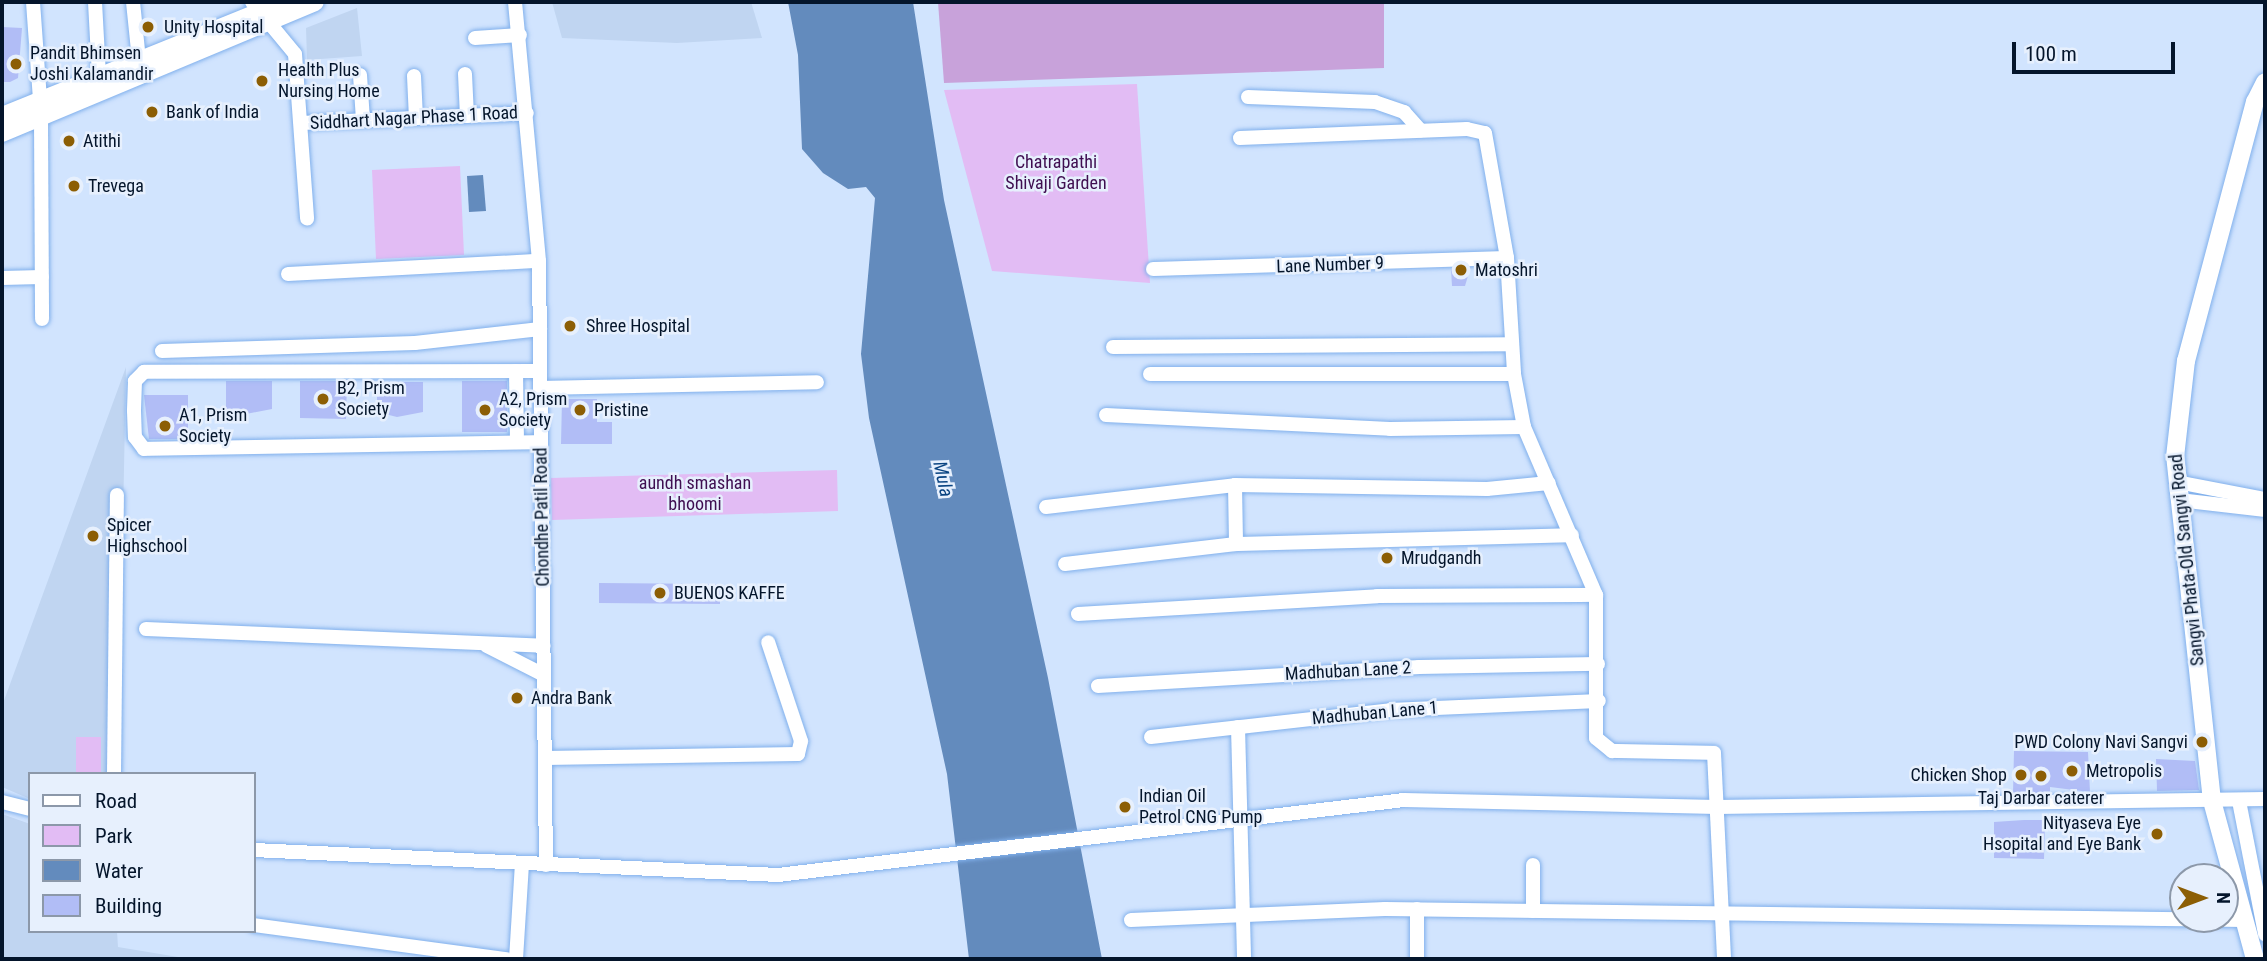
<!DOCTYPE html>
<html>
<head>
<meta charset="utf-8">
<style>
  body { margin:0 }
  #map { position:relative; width:2267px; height:961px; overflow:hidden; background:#d1e4fe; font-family:"Roboto Condensed",sans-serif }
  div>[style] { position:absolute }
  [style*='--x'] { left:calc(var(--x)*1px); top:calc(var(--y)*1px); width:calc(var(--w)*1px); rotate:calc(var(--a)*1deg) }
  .built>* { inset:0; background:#c0d5f1 }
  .green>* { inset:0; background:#e2bcf4 }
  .forest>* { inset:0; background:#c8a2da }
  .water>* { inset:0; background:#638bbd }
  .building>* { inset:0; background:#b1bdf6 }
  .roads { filter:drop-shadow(0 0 2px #81b0ec) drop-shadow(0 0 2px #81b0ec) }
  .minor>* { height:14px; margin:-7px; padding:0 7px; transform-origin:7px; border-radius:7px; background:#fff }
  .major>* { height:18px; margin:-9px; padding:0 9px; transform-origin:9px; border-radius:9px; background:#fff }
  .dots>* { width:19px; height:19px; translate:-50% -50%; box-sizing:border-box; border:4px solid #e7f0fd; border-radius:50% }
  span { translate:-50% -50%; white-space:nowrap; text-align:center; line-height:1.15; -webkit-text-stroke:5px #e7f0fd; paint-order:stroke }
  .poi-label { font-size:18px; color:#04152b }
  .left { translate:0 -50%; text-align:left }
  .right { translate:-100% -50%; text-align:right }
  .street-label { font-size:18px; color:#04152b }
  .park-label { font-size:18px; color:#3f0e51 }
  .water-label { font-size:19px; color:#094381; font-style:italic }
  .frame { position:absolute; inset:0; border:4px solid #04152b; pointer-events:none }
  .legend { position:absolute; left:28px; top:772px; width:228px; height:161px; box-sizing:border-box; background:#e7f0fd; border:2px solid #8c98a9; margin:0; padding:9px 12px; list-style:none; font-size:21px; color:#04152b }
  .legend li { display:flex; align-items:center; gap:14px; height:35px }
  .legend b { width:35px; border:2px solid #8c98a9 }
  .north { position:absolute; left:2169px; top:863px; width:70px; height:70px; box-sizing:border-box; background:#e7f0fd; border:2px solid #8c98a9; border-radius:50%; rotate:90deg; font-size:19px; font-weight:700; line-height:28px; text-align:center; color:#04152b }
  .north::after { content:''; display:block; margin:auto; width:24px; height:32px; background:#8c5e04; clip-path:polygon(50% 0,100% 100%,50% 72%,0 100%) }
  .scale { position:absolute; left:2012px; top:42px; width:163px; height:32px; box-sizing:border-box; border:4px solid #04152b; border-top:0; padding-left:9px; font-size:21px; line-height:24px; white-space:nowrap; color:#04152b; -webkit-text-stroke:5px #e7f0fd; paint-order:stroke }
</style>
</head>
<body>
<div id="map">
  <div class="built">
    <div style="clip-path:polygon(552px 2px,751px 2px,762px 38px,677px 43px,562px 38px)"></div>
    <div style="clip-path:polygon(357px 8px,362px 56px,307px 60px,306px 28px)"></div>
    <div style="clip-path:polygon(126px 367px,118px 774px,30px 774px,30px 799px,2px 787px,2px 706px)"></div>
    <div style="clip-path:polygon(2px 814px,30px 824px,30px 931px,117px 931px,118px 947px,190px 959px,2px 959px)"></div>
  </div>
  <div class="green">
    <div style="clip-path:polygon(1137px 84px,1150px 283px,992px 271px,944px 90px)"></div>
    <div style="clip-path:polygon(460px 166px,464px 255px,376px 259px,372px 170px)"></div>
    <div style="clip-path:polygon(837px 470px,838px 511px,552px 520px,551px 478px)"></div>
    <div style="clip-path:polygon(76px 737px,101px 737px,101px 774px,76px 774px)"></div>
  </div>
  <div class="forest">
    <div style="clip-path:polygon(938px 2px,1384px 2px,1384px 68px,944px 83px)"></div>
  </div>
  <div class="water">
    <div style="clip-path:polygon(788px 2px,913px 2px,944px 200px,1048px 678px,1102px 959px,969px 959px,947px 774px,869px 418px,861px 354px,875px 198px,866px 187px,848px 189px,823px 173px,802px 149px,798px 55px)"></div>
    <div style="clip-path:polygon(483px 175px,486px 211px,469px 212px,467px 176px)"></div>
  </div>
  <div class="building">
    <div style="clip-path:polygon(2px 27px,22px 28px,18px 78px,10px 82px,2px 82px)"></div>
    <div style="clip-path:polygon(1451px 269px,1470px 269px,1465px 286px,1452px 286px)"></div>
    <div style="clip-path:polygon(226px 381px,272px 381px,272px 409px,246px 414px,226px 409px)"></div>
    <div style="clip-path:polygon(300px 381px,347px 381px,346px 419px,300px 418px)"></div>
    <div style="clip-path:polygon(462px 381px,507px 381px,507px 432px,462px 432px)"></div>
    <div style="clip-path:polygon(377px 382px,423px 382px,423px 412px,397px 417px,377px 412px)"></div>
    <div style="clip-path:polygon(144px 395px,188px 395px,188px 439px,149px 439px)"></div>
    <div style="clip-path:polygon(562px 399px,597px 399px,597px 422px,612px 422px,612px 444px,561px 444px)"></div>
    <div style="clip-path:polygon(599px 583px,720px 584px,720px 604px,599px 603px)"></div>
    <div style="clip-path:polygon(2014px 751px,2088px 752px,2090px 792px,2050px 787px,2050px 793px,2013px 793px)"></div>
    <div style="clip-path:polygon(2156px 759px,2195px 761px,2199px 790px,2157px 791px)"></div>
    <div style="clip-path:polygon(2024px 820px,2045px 820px,2044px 859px,1994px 858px,1994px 822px)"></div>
  </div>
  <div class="roads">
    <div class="minor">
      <div style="--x:33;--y:2;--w:98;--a:85.9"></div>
      <div style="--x:95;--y:2;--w:74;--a:86.9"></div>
      <div style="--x:133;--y:2;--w:58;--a:84.1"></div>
      <div style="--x:252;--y:2;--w:67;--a:50.4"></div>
      <div style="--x:295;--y:54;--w:165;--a:85.8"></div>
      <div style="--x:515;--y:2;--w:260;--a:84.7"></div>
      <div style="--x:539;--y:261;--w:604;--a:89.34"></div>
      <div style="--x:475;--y:38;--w:45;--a:-3.8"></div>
      <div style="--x:465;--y:74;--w:42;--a:87.3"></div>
      <div style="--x:360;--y:75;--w:45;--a:86.2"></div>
      <div style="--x:414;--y:76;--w:42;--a:87.3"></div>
      <div style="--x:1248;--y:97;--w:127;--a:2.3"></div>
      <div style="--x:1375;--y:102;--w:31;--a:19"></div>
      <div style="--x:1404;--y:112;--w:25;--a:48"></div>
      <div style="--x:41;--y:118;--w:201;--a:89.7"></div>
      <div style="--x:301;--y:123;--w:226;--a:-2.5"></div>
      <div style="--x:1240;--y:138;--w:227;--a:-2.3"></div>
      <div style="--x:1467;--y:129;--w:18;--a:13"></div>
      <div style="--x:1485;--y:133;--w:127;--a:80"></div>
      <div style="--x:1507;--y:258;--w:116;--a:86.5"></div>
      <div style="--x:1514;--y:374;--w:54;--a:79.3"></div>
      <div style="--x:1524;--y:427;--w:183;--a:66.8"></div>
      <div style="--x:1596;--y:595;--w:143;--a:90"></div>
      <div style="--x:1596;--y:738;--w:21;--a:39"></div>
      <div style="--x:1612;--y:751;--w:102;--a:1.1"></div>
      <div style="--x:1714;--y:753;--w:206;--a:87.2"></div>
      <div style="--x:1153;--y:269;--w:354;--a:-1.8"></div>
      <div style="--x:288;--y:274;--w:251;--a:-3"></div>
      <div style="--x:2;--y:278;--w:40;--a:-1.4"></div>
      <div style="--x:1113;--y:347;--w:399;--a:-0.4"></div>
      <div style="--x:162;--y:351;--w:253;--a:-1.8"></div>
      <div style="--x:415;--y:343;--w:126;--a:-6.4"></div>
      <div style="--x:516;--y:371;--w:70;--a:89.2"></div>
      <div style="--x:540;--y:371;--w:396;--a:179.9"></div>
      <div style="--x:144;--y:372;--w:13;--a:135"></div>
      <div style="--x:135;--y:381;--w:30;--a:92"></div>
      <div style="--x:134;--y:411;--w:26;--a:88"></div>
      <div style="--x:135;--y:437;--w:15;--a:53"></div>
      <div style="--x:144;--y:449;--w:397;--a:-1"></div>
      <div style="--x:1150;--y:374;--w:364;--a:0"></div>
      <div style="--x:540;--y:388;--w:277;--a:-1.2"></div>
      <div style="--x:1106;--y:415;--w:284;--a:2.8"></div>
      <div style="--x:1390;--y:429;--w:134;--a:-0.9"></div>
      <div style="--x:2177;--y:482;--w:90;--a:10.9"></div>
      <div style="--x:1235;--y:485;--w:59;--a:89"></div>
      <div style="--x:2179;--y:500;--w:87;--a:6.6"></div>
      <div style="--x:1046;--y:507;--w:190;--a:-6.6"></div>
      <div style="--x:1235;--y:485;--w:252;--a:0.9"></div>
      <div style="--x:1487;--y:489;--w:62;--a:-5.5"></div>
      <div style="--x:1065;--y:564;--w:172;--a:-6.7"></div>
      <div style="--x:1236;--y:544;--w:336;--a:-1.5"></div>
      <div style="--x:1078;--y:614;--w:300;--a:-3.4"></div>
      <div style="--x:1377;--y:596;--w:219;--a:-0.3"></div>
      <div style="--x:146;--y:629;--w:398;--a:2.4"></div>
      <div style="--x:487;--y:646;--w:64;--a:27"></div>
      <div style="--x:1098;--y:686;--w:322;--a:-3.4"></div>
      <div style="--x:1419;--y:667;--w:179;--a:-1"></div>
      <div style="--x:1238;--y:727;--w:232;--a:88.5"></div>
      <div style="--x:1151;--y:737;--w:241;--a:-6.4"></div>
      <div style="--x:1390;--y:710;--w:209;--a:-2.5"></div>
      <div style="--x:545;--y:758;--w:253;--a:-0.9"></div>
      <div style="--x:798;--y:754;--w:13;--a:-77"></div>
      <div style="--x:801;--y:741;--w:104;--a:-108.4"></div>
      <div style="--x:114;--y:774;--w:279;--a:-89.4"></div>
      <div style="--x:2239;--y:801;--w:136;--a:78.9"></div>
      <div style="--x:2;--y:802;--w:29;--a:14"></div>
      <div style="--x:254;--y:850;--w:525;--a:2.73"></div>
      <div style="--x:778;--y:875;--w:630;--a:-6.83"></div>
      <div style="--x:1404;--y:800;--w:313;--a:1.3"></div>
      <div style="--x:1717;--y:807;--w:548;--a:-0.84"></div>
      <div style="--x:1533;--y:865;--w:46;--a:90"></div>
      <div style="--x:1417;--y:909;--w:50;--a:90"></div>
      <div style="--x:1131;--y:920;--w:254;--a:-2.5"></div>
      <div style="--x:1385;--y:909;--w:860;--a:0.73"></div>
      <div style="--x:254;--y:925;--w:255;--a:7.7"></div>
      <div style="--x:516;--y:959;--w:96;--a:-86.4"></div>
    </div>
    <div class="major">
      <div style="--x:2;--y:116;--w:304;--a:-22"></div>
      <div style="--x:2;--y:133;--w:339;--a:-22.7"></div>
      <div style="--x:2255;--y:959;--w:164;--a:-105.2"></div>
      <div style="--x:2212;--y:801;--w:346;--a:-96.1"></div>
      <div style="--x:2175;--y:457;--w:97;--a:-83.5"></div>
      <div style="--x:2186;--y:361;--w:268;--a:-75.1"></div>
      <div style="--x:2255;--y:102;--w:22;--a:-63"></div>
    </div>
  </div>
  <div class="dots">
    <div style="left:148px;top:27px;background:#8c5e04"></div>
    <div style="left:16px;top:64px;background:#8c5e04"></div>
    <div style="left:262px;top:81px;background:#8c5e04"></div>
    <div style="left:152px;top:112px;background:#8c5e04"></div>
    <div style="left:69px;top:141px;background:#8c5e04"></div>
    <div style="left:74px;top:186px;background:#8c5e04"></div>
    <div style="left:1461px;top:270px;background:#8c5e04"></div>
    <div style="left:570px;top:326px;background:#8c5e04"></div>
    <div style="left:323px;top:399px;background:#8c5e04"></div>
    <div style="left:485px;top:410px;background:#8c5e04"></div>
    <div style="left:580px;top:410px;background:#8c5e04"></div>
    <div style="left:165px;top:426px;background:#8c5e04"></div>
    <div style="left:93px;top:536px;background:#8c5e04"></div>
    <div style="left:1387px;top:558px;background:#8c5e04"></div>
    <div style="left:660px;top:593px;background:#8c5e04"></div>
    <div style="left:517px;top:698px;background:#8c5e04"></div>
    <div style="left:2202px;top:742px;background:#8c5e04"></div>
    <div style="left:2072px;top:771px;background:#8c5e04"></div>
    <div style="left:2021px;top:775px;background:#8c5e04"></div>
    <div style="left:2041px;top:776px;background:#8c5e04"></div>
    <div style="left:1125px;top:807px;background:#8c5e04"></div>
    <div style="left:2157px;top:834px;background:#8c5e04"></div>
  </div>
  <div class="poi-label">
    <span class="left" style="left:164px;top:27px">Unity Hospital</span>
    <span class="left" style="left:30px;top:64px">Pandit Bhimsen<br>Joshi Kalamandir</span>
    <span class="left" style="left:278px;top:81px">Health Plus<br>Nursing Home</span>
    <span class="left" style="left:166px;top:112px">Bank of India</span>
    <span class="left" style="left:83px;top:141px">Atithi</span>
    <span class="left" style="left:88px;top:186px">Trevega</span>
    <span class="left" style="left:1475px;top:270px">Matoshri</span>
    <span class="left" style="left:586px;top:326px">Shree Hospital</span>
    <span class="left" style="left:337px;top:399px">B2, Prism<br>Society</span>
    <span class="left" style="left:499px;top:410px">A2, Prism<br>Society</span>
    <span class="left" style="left:594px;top:410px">Pristine</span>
    <span class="left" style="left:179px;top:426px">A1, Prism<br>Society</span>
    <span class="left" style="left:107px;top:536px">Spicer<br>Highschool</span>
    <span class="left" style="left:1401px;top:558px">Mrudgandh</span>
    <span class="left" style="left:674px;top:593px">BUENOS KAFFE</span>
    <span class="left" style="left:531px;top:698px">Andra Bank</span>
    <span class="right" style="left:2188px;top:742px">PWD Colony Navi Sangvi</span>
    <span class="left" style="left:2086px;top:771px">Metropolis</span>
    <span class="right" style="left:2007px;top:775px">Chicken Shop</span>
    <span class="left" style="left:1139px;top:807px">Indian Oil<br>Petrol CNG Pump</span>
    <span style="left:2041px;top:798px">Taj Darbar caterer</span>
    <span class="right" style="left:2141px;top:834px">Nityaseva Eye<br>Hsopital and Eye Bank</span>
  </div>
  <div class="street-label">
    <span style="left:414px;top:118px;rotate:-3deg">Siddhart Nagar Phase 1 Road</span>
    <span style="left:1330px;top:265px;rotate:-2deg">Lane Number 9</span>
    <span style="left:542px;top:517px;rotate:-91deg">Chondhe Patil Road</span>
    <span style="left:2187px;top:560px;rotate:-96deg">Sangvi Phata-Old Sangvi Road</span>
    <span style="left:1348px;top:671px;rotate:-3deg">Madhuban Lane 2</span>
    <span style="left:1375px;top:713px;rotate:-5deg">Madhuban Lane 1</span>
  </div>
  <div class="park-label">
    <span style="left:1056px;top:173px">Chatrapathi<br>Shivaji Garden</span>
    <span style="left:695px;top:494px">aundh smashan<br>bhoomi</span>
  </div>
  <div class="water-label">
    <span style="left:943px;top:479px;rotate:78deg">Mula</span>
  </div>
  <div class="frame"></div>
  <ul class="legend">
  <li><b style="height:9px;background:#fff"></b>Road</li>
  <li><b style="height:19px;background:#e2bcf4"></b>Park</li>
  <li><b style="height:19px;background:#638bbd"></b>Water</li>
  <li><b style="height:19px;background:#b1bdf6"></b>Building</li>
  </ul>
  <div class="north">N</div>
  <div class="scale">100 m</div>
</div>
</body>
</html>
